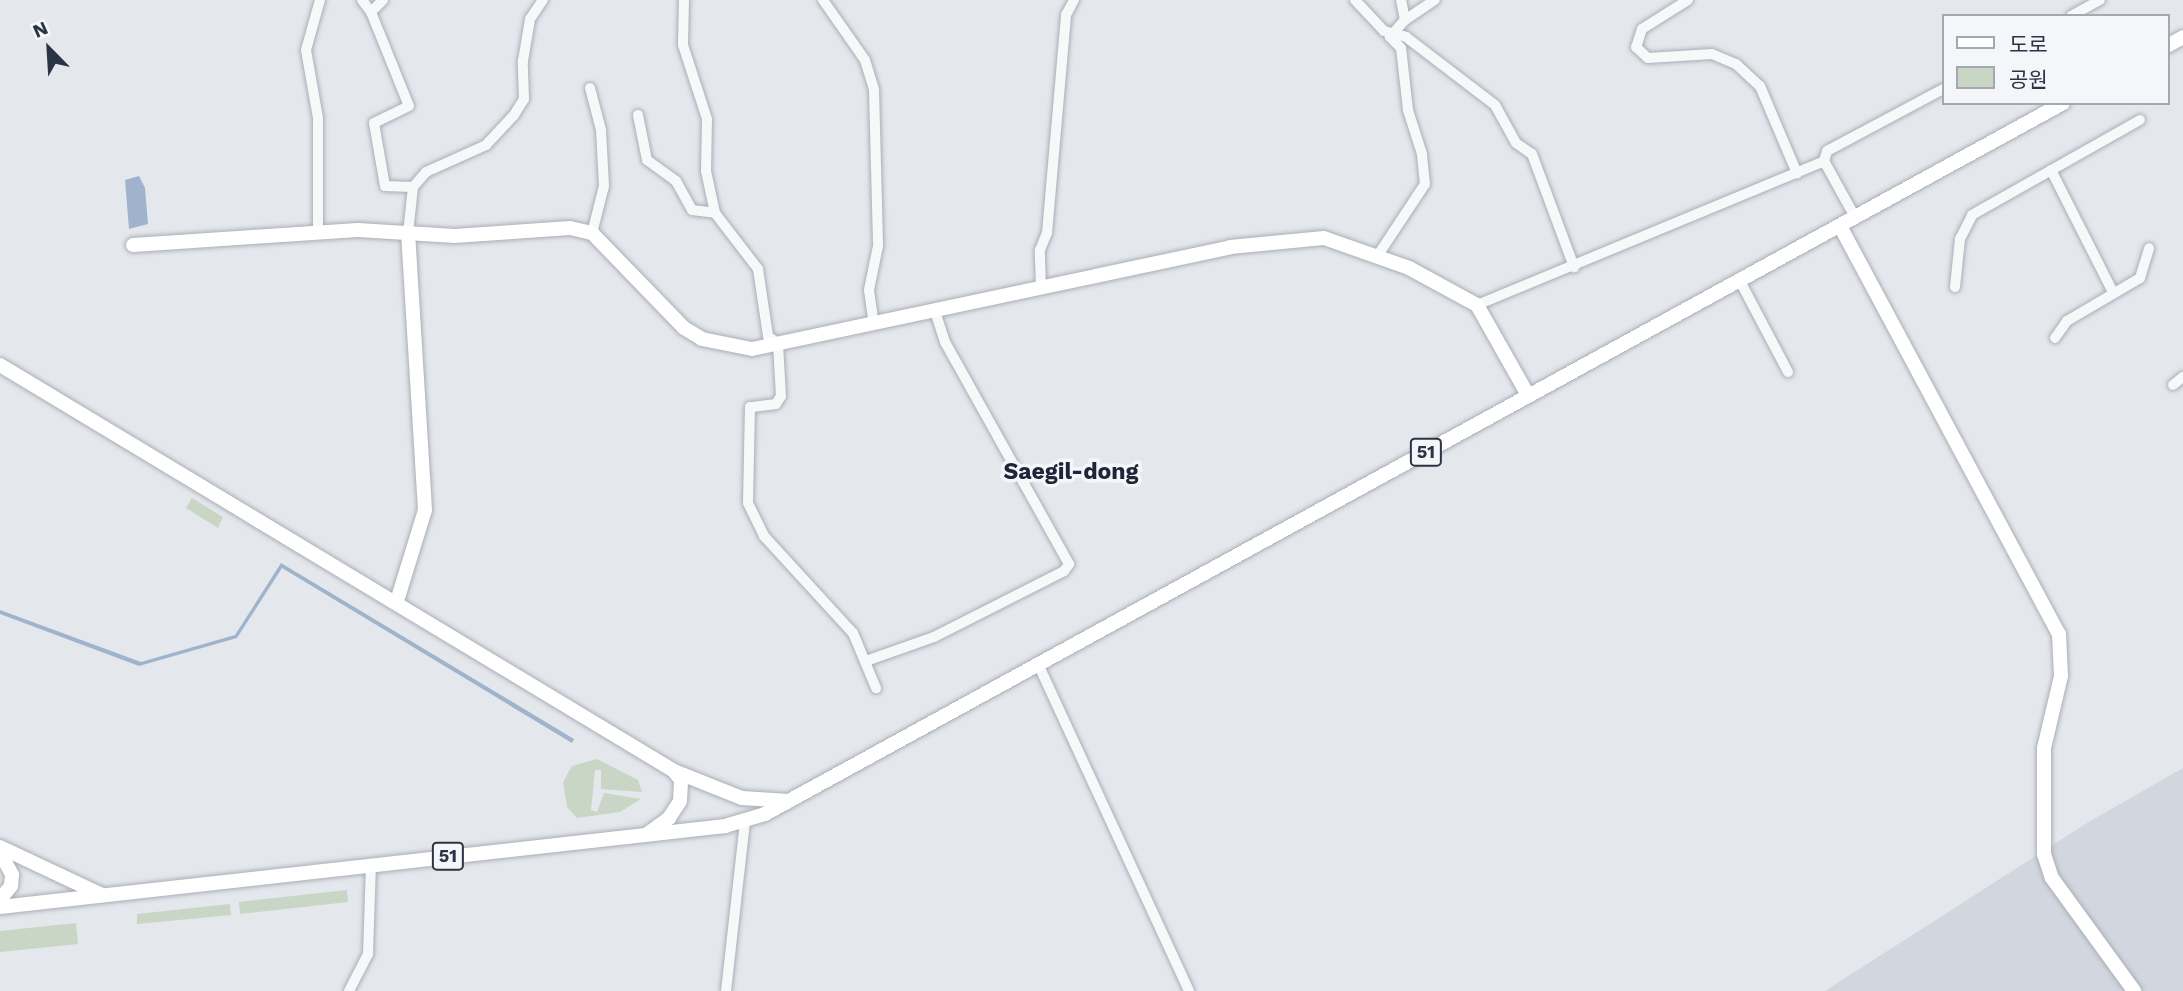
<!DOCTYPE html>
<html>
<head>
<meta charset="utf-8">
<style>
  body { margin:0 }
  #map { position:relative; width:2183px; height:991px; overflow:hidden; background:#e4e7ec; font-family:"Work Sans","Noto Sans KR",sans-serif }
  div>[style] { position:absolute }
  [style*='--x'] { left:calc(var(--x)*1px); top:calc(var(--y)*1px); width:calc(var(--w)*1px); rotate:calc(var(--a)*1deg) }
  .built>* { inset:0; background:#d2d6de }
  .green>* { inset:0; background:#c9d6c5 }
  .water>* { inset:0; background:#9fb4cc }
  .roads { filter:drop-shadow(0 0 2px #a9aeb7) drop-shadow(0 0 2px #a9aeb7) }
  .street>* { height:10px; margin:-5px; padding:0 5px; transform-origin:5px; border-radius:5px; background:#f7f8fa }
  .secondary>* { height:14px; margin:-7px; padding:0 7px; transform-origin:7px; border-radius:7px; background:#fff }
  .primary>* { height:14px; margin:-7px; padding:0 7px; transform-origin:7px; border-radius:7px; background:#fff }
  span { translate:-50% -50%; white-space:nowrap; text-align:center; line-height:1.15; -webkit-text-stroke:7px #f4f6f9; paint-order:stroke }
  .shield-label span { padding:2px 5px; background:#f4f6f9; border:2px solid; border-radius:5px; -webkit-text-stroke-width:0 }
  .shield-label { font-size:18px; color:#2b3445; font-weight:700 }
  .quarter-label { font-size:23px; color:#1d2536; font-weight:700 }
  .legend { position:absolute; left:1942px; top:14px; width:228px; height:91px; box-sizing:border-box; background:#f4f6f9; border:2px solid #a4a8b1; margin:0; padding:9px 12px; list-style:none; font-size:21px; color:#2b3445 }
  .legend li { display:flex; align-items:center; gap:14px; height:35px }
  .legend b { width:35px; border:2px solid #a4a8b1 }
  .north { position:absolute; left:14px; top:14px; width:70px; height:70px; -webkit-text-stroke:5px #f4f6f9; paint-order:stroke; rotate:336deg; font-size:19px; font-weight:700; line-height:28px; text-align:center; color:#2b3445 }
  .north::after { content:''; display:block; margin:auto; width:24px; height:32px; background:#2b3445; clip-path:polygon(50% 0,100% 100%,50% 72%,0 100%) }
</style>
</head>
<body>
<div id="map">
  <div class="built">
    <div style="clip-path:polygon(2183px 768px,2183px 991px,1825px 991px,2087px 823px)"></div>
  </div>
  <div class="green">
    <div style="clip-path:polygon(192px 498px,223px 517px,218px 528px,186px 508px)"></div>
    <div style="clip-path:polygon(597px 759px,638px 780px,642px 792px,601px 789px,601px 770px,595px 770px,591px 810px,597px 812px,604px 793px,641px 799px,620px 812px,577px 818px,567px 807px,563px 782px,572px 766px)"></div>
    <div style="clip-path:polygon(347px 890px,348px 902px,240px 914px,239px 902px)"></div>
    <div style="clip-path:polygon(230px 904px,231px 915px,137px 924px,137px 914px)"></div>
    <div style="clip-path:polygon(76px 923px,78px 944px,0 952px,0 931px)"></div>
  </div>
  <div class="water">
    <div style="clip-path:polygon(139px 176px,145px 188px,148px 224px,129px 229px,125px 180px)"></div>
    <div style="clip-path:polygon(281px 563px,574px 739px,572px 743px,282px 568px,237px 638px,139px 666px,0 614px,0 610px,141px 662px,235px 635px)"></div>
  </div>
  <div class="roads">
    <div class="street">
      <div style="--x:362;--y:0;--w:15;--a:53"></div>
      <div style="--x:383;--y:0;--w:17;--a:135"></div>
      <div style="--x:371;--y:12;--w:101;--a:68"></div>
      <div style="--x:409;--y:106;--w:39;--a:154"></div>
      <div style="--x:374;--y:123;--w:64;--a:80.1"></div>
      <div style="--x:385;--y:186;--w:28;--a:2"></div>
      <div style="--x:413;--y:187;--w:46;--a:96.2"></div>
      <div style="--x:684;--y:0;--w:45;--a:91.3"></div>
      <div style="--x:683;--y:45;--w:78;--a:72"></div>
      <div style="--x:707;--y:119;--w:52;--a:91.1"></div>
      <div style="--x:706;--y:171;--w:43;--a:77.9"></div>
      <div style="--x:715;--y:213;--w:71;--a:52.5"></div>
      <div style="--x:758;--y:269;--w:68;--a:81.5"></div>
      <div style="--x:768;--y:336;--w:13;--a:39"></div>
      <div style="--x:778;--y:344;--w:52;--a:86.7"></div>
      <div style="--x:781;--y:396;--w:9;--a:122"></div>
      <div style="--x:776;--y:404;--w:26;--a:173"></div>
      <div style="--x:750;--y:407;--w:96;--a:91.2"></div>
      <div style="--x:748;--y:503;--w:37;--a:64"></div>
      <div style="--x:764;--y:536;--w:132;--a:47.5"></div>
      <div style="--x:853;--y:633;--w:60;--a:67.3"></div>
      <div style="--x:823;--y:0;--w:73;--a:55"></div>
      <div style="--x:865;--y:60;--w:31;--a:73"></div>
      <div style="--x:874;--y:90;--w:156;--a:88.5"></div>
      <div style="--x:878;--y:246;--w:45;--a:101.6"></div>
      <div style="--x:869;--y:290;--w:34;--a:82"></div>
      <div style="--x:1355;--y:0;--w:42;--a:46.9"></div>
      <div style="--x:1384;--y:31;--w:23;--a:15"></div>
      <div style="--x:1406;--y:37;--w:112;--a:37.4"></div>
      <div style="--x:1495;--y:105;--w:43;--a:61.1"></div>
      <div style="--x:1516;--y:143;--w:19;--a:35"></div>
      <div style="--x:1532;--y:154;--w:121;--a:69.6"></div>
      <div style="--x:1688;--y:0;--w:54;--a:147.8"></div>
      <div style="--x:1642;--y:29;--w:19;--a:108"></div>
      <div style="--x:1636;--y:47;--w:16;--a:43"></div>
      <div style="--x:1648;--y:58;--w:64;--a:-3.6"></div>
      <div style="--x:1712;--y:54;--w:26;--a:23"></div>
      <div style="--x:1736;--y:64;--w:33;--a:43"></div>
      <div style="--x:1760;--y:86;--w:95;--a:67"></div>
      <div style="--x:2071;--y:16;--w:33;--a:-29"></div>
      <div style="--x:1405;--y:20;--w:36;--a:-34"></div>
      <div style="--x:590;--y:88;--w:43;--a:75.3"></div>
      <div style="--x:601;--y:130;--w:56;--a:86.9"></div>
      <div style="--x:604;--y:186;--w:49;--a:104.3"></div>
      <div style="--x:638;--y:115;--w:46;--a:78.7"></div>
      <div style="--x:647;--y:160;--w:36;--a:36"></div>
      <div style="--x:676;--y:181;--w:33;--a:61"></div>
      <div style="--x:692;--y:210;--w:23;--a:7"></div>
      <div style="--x:1824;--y:161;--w:10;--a:-73"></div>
      <div style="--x:1827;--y:151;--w:132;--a:-28.1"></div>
      <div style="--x:2051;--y:170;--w:137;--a:63.1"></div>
      <div style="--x:413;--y:187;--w:20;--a:-49"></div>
      <div style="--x:426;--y:172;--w:66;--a:-24.2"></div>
      <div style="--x:486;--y:145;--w:41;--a:-47"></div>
      <div style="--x:514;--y:115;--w:19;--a:-58"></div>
      <div style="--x:524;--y:99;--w:38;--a:-92"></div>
      <div style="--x:523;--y:61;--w:43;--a:-80.5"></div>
      <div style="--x:530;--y:19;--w:23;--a:-56"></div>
      <div style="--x:318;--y:233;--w:115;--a:-90"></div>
      <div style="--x:318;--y:118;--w:69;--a:-100"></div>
      <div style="--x:306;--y:50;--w:52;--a:-74.4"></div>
      <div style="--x:1378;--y:255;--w:85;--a:-56.5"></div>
      <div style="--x:1425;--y:184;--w:30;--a:-96"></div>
      <div style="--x:1422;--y:154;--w:46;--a:-107.7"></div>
      <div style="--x:1408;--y:110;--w:62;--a:-96.4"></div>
      <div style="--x:1401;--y:48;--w:16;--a:-135"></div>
      <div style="--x:1390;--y:37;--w:23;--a:-49"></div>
      <div style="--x:1405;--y:20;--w:20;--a:-101"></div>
      <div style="--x:1740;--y:281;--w:103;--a:62.2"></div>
      <div style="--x:1041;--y:287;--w:37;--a:-92"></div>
      <div style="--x:1040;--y:250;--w:18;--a:-68"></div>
      <div style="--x:1047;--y:233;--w:219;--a:-85"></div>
      <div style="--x:1066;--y:15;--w:17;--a:-62"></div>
      <div style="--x:1955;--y:287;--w:48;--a:-84.1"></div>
      <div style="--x:1960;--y:239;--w:27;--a:-63"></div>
      <div style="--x:1972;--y:215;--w:193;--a:-29.5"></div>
      <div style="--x:1477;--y:305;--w:376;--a:-22.5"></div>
      <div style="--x:1824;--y:161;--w:64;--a:61"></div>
      <div style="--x:2055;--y:338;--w:21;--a:-55"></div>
      <div style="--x:2067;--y:321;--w:85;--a:-30.5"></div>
      <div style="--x:2140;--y:278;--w:31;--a:-73"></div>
      <div style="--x:2173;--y:385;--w:13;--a:-39"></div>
      <div style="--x:866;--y:661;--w:72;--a:-19.4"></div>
      <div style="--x:934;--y:637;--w:146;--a:-26.9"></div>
      <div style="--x:1064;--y:571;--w:9;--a:-54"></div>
      <div style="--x:1069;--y:564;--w:254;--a:-119.2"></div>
      <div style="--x:945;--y:342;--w:32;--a:-108"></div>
      <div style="--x:1038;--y:664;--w:360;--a:65.2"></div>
      <div style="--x:349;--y:991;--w:42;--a:-62.8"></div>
      <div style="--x:368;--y:954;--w:90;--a:-88.1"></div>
      <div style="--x:726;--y:991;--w:170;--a:-83.6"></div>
    </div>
    <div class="secondary">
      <div style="--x:1840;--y:226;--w:463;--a:61.8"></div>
      <div style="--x:2059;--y:634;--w:42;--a:87.3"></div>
      <div style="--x:2061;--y:676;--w:74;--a:103.3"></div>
      <div style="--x:2044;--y:748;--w:106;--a:90"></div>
      <div style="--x:2044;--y:854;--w:25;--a:72"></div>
      <div style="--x:2052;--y:878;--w:140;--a:54"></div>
      <div style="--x:133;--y:245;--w:225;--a:-3.8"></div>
      <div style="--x:358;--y:230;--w:97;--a:3.5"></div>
      <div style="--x:455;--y:236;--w:115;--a:-4"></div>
      <div style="--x:570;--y:228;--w:23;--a:13"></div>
      <div style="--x:592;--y:233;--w:132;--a:45.9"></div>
      <div style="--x:684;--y:328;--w:21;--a:31"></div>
      <div style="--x:702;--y:339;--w:51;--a:11.3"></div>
      <div style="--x:752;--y:349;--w:489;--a:-12"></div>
      <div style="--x:1230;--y:247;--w:94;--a:-5.5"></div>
      <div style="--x:1324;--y:238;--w:90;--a:19.4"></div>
      <div style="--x:1409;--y:268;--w:77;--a:28.6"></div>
      <div style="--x:1477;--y:305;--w:103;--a:60.5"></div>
      <div style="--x:0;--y:365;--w:787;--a:31.06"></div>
      <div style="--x:674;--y:771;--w:73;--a:21.7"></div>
      <div style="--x:742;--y:798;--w:47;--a:3.7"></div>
      <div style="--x:397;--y:601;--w:95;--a:-72.9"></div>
      <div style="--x:425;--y:510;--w:278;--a:-93.5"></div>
      <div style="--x:646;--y:835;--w:29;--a:-36"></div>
      <div style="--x:669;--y:818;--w:20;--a:-57"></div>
      <div style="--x:680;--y:801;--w:21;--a:-87"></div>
      <div style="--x:681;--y:780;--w:11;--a:-128"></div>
      <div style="--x:0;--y:847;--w:113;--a:25.2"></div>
      <div style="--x:0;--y:852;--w:26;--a:62"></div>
      <div style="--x:12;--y:875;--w:11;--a:95"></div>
      <div style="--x:11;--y:886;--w:17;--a:130"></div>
    </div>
    <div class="primary">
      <div style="--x:2167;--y:46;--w:18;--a:-29"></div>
      <div style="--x:0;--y:907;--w:730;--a:-6.37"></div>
      <div style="--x:725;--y:826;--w:42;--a:-16.7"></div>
      <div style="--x:765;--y:814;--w:1480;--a:-28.71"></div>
    </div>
  </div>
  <div class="shield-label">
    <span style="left:1426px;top:452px">51</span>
    <span style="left:448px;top:856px">51</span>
  </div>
  <div class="quarter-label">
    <span style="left:1071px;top:472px">Saegil-dong</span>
  </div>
  <ul class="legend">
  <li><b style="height:9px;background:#fff"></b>도로</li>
  <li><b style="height:19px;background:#c9d6c5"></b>공원</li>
  </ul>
  <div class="north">N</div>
</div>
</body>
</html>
